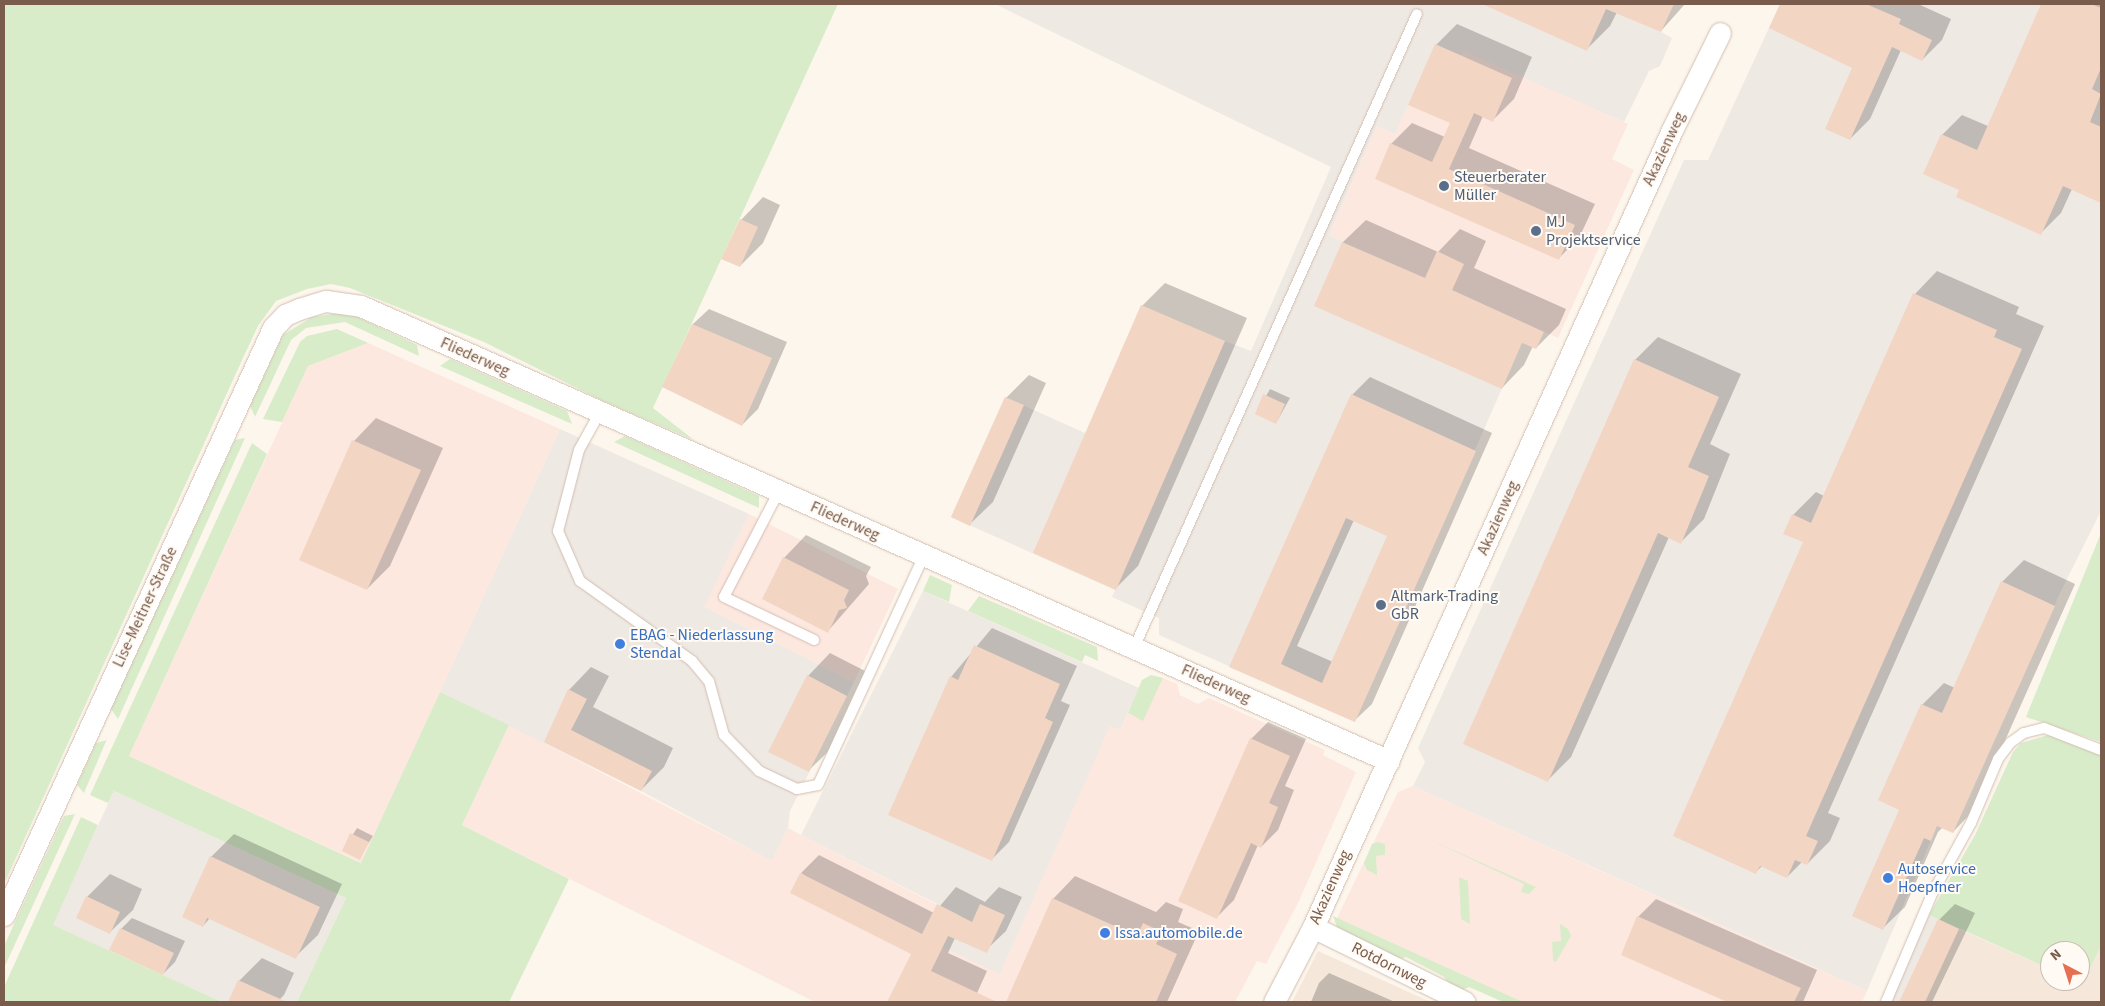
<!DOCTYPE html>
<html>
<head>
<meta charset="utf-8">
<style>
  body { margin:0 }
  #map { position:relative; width:2105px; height:1006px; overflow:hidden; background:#fdf6ec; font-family:"Source Sans 3",sans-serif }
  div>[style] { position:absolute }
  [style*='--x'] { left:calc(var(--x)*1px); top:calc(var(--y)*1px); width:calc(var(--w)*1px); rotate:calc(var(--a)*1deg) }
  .residential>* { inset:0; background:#f5e8da }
  .commercial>* { inset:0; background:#fde8e0 }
  .industrial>* { inset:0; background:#efe9e4 }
  .green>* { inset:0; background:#d8ecc9 }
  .shadow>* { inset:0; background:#0003 }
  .building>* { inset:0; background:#f3d5c3 }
  .roads { filter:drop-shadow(0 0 1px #d1beb0) drop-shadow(0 0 1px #d1beb0) }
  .service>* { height:10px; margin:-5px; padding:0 5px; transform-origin:5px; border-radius:5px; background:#fff }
  .minor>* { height:21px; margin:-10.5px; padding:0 10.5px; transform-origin:10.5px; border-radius:10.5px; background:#fff }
  .dots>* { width:14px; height:14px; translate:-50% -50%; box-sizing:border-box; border:2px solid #fffaf3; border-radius:50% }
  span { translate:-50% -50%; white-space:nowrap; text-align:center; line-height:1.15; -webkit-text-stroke:4px #fffaf3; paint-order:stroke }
  .street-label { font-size:16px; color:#7a5c4d }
  .service-label { font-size:16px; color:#4e5e75 }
  .left { translate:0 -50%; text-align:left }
  .shop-label { font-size:16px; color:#366cbe }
  .frame { position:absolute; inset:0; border:5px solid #7a5c4d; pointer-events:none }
  .north { position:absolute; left:2040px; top:941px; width:50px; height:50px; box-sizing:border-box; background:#fffaf3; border:1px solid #cabbb1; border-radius:50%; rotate:320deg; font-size:14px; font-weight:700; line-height:20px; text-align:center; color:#7a5c4d }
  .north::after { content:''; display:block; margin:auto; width:18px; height:22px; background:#e76f51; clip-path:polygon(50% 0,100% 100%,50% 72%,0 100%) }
</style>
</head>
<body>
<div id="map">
  <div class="residential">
    <div style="clip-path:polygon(1959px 929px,2050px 969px,2050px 981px,2083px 983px,2101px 946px,2101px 1002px,1925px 1002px)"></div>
    <div style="clip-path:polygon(1318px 951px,1431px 1002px,1292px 1002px)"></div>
  </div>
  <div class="commercial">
    <div style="clip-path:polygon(1435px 44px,1462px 56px,1464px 50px,1628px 124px,1612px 159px,1634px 170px,1558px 338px,1329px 235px,1377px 126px,1395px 134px)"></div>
    <div style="clip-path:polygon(368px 343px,560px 429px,362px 863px,129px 756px,308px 366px)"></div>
    <div style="clip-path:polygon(749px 514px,898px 589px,854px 682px,703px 607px)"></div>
    <div style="clip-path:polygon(1163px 678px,1177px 684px,1180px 695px,1198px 704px,1209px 698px,1325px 750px,1323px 755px,1356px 772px,1299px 901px,1266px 964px,1257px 961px,1235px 1002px,815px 1002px,462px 825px,509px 725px,772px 861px,788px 828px,801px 835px,959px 916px,1000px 974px,1110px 725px,1120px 730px,1128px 713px,1143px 720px)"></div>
    <div style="clip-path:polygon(1413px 786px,1607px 874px,1867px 991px,1862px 1002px,1523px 1002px,1337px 918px,1398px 792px)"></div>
  </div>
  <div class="industrial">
    <div style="clip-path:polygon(995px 4px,1674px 4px,1661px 32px,1672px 38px,1660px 66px,1649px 71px,1624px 122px,1464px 51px,1462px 56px,1435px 45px,1395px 134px,1377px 126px,1329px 235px,1544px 332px,1536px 349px,1522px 343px,1355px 722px,1159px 635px,1159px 618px,1112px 597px,1115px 590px,951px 517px,1005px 397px,1085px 433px,1225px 341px,1251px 351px,1331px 167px)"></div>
    <div style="clip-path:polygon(1780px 4px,2101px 4px,2101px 511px,2060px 593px,1953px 833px,1937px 826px,1867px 991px,1413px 786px,1425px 762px,1418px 748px,1684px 160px,1708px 160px)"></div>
    <div style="clip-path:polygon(560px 429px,749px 514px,704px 607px,854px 682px,790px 811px,788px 828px,772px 861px,641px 791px,440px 692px)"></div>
    <div style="clip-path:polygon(923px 591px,1139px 688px,1120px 730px,1110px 726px,1000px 974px,943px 947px,959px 915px,801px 835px)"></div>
    <div style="clip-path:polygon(114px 791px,346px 898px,297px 1002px,222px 1002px,52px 925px)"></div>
    <div style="clip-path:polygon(1929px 915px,1959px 929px,1925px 1002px,1890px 1002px)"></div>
  </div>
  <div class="green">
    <div style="clip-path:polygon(4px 4px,838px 4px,653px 408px,694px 440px,603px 401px,484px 342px,350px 288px,331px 284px,307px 289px,276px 301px,258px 326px,243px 358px,4px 884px)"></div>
    <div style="clip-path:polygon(339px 313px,355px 316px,417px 345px,419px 356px,345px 322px,306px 328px,291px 340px,255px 417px,250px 406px,283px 335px,312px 317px)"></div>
    <div style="clip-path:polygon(337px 329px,368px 343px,308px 366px,282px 422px,263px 419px,300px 342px,307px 336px)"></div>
    <div style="clip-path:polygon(450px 359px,567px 411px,572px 424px,440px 366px)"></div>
    <div style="clip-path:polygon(625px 436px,759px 496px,759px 508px,614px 442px)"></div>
    <div style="clip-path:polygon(245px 438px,118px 719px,111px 709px,235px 440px)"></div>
    <div style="clip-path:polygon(252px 443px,267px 454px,129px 756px,361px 863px,440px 692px,509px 725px,462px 825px,569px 879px,509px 1002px,297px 1002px,346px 898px,114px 791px,108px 803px,90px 795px)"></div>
    <div style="clip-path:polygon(2101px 533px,2101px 742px,2026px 717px)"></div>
    <div style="clip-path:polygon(930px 575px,952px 585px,949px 602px,923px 591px)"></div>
    <div style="clip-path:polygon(979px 596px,1097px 647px,1098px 661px,1085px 655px,1082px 662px,968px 611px)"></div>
    <div style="clip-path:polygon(1151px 675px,1163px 678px,1143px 721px,1128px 713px,1142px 680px)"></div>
    <div style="clip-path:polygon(2048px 735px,2101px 755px,2101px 946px,2083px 983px,2077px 981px,2080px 981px,2080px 951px,2050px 951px,2050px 969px,1929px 915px,1975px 835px,2013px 752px,2021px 743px)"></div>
    <div style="clip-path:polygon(107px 740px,107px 739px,84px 793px,77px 785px,96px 743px)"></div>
    <div style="clip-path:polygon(75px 814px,4px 968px,4px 946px,64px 816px)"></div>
    <div style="clip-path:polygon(81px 817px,98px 825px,53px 925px,222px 1002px,4px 1002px,4px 987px)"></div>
    <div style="clip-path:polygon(1426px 838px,1536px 887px,1529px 894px,1521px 892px,1524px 884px)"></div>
    <div style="clip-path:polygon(1378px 842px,1385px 844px,1385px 855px,1376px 856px,1377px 875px,1367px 870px,1364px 863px,1372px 844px)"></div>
    <div style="clip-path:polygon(1459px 877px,1468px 881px,1470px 924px,1461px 919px)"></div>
    <div style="clip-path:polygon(1333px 916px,1523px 1002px,1503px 1002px,1469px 987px,1460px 991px,1452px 987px,1444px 977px,1406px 957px,1394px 961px,1337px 927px)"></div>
    <div style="clip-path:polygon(1560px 924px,1568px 929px,1571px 936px,1556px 962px,1553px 960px,1552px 942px,1561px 941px)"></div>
  </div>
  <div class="shadow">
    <div style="clip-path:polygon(1485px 4px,1685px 4px,1661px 31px,1617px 12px,1610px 26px,1587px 49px)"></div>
    <div style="clip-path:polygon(1782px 4px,1918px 4px,1951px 19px,1942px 40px,1922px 60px,1901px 50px,1870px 119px,1850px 139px,1854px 67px,1771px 27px)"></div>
    <div style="clip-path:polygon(2043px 4px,2101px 4px,2101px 202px,2072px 189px,2061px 213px,2041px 233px,1960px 189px,1942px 135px,1962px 115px,1988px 126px)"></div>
    <div style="clip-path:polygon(1457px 24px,1532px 57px,1514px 99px,1493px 120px,1483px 116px,1469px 148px,1595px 204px,1579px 238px,1558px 259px,1391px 144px,1412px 123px,1445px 137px,1451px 123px,1436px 45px)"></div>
    <div style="clip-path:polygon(763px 197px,780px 205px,763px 243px,740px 266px,741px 220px)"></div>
    <div style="clip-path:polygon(1366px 220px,1438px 252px,1460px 229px,1486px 241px,1474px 268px,1566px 309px,1559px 325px,1536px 348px,1533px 346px,1524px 365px,1502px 388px,1316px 305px,1343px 242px)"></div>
    <div style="clip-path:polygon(1937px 271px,2019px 307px,2016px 314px,2044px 326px,1828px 813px,1840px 818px,1830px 841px,1807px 864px,1802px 862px,1787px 877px,1762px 866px,1756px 872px,1804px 541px,1793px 515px,1816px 492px,1824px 496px,1915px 294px)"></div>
    <div style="clip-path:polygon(1165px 283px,1247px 318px,1138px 566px,1115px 589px,1142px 306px)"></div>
    <div style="clip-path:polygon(709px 309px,787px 342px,758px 409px,742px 425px,664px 387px,693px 324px)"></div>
    <div style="clip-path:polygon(1658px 337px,1741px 374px,1710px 444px,1730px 454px,1704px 519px,1681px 542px,1669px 537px,1571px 757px,1548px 780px,1635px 360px)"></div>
    <div style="clip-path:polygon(1029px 375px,1046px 383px,993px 502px,970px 524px,1006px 398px)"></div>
    <div style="clip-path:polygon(evenodd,1370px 377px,1492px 433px,1372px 704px,1354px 721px,1231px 667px,1352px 395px,1370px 377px,1354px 520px,1389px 535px,1333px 662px,1297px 646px,1354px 520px)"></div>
    <div style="clip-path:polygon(1270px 389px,1290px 398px,1276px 423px,1256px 414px)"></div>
    <div style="clip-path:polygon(376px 418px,443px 448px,390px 566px,367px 589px,354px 441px)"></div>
    <div style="clip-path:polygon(806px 535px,871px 567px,866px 576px,869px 584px,828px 631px,784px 558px)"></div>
    <div style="clip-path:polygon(2024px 560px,2075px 584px,1974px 810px,1953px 832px,1943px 827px,1938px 832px,1905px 907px,1883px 928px,1901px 809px,1922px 705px,1944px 683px,1955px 688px,2002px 582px)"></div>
    <div style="clip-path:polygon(992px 628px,1077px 666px,1061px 701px,1070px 705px,1009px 842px,991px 860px,951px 677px)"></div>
    <div style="clip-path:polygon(830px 653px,869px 673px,832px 748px,809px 770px,808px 676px)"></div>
    <div style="clip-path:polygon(591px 667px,609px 676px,593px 707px,673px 748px,664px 767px,641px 790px,545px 742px,569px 690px)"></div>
    <div style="clip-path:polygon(1268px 722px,1306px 739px,1285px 786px,1294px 790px,1278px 830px,1261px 847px,1258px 845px,1234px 900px,1217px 917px,1251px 739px)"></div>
    <div style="clip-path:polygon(357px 828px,373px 836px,359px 858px,343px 850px)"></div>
    <div style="clip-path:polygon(234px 834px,342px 884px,318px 935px,295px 957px,210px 918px,203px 926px,211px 857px)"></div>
    <div style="clip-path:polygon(819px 855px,934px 913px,956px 887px,985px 902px,999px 887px,1022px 897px,1006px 931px,987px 949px,955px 938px,948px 953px,987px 971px,973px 1002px,888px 1002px,913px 954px,801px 873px)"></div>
    <div style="clip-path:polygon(110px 874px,142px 889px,133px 910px,110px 932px,87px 897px)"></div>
    <div style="clip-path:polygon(1075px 876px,1156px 912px,1166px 902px,1183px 909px,1178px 922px,1199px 931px,1167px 1002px,1007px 1002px,1053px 899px)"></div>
    <div style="clip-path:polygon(1656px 899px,1817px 970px,1803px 1002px,1730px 1002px,1622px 954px,1638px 917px)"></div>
    <div style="clip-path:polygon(1955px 904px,1975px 913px,1932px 1002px,1900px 1002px,1939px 920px)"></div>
    <div style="clip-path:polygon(132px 918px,185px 941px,175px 962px,163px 974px,121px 929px)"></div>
    <div style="clip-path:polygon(262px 958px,294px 973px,284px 995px,277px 1002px,229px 1002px,239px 981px)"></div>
    <div style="clip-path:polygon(1329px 973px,1395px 1002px,1311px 1002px,1319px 983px)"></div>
  </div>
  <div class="building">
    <div style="clip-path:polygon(1482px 4px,1674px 4px,1661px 32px,1606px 9px,1587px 51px)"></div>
    <div style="clip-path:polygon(1780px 4px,1866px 4px,1901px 19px,1899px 24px,1932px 40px,1922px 61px,1892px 47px,1850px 140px,1825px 129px,1852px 68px,1769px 28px)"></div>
    <div style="clip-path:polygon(2041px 4px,2091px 4px,2101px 8px,2101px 68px,2092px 89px,2101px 94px,2090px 122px,2101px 127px,2101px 203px,2063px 186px,2041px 235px,1956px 197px,1959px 190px,1923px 174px,1941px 134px,1977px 150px)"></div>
    <div style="clip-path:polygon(1435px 44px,1512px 78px,1493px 122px,1474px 113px,1449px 169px,1575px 225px,1559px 260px,1375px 179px,1390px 143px,1432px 162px,1450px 123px,1408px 105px)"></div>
    <div style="clip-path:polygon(740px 219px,758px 227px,740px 267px,721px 259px)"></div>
    <div style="clip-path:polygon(1342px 242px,1425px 278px,1437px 251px,1464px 264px,1452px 290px,1544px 332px,1536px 349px,1522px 343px,1502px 389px,1314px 306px)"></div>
    <div style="clip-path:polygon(1913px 293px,1997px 330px,1994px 337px,2022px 349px,1806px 836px,1818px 841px,1807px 865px,1795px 860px,1787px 878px,1760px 866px,1756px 874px,1673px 836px,1803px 542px,1783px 534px,1792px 514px,1811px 523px)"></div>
    <div style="clip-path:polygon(1141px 305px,1225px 341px,1116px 590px,1033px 553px)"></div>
    <div style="clip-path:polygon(692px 324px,772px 358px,742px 426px,662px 387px)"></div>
    <div style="clip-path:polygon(1634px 359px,1719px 397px,1688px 467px,1709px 476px,1681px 544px,1658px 533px,1548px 782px,1463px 744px)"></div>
    <div style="clip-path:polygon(1263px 394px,1285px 404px,1276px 424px,1255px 414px)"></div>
    <div style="clip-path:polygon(evenodd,1351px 394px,1476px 451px,1355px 722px,1229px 667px,1351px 394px,1346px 518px,1387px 536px,1322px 683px,1281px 664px,1346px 518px)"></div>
    <div style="clip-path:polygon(1005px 397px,1024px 405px,970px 526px,951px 517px)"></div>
    <div style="clip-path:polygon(352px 440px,421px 470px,367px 590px,299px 560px)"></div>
    <div style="clip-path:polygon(783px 557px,849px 590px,844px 600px,847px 608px,839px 610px,828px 633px,762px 599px)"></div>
    <div style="clip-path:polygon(2001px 581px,2055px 606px,1953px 833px,1937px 826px,1931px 841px,1924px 838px,1883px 930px,1852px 916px,1899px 810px,1878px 800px,1921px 704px,1942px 713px)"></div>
    <div style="clip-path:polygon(974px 645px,1060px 684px,1045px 718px,1053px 722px,992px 861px,888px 815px,950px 676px,958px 680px)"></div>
    <div style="clip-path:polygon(807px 675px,847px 696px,809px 772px,768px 752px)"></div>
    <div style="clip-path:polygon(568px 689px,587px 699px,571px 730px,652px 771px,641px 791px,544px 742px)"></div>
    <div style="clip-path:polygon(1250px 738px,1290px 756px,1269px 803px,1278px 807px,1261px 848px,1251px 843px,1217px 919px,1178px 901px)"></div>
    <div style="clip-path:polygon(350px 833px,369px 842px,360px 860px,342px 851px)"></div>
    <div style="clip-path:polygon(210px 856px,320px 907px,296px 959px,207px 918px,203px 927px,182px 917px)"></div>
    <div style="clip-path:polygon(800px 873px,922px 934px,937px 904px,972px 922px,980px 904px,1005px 915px,987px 953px,948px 936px,931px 971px,997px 1002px,887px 1002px,911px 954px,790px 893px)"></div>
    <div style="clip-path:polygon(86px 896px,120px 912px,110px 934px,76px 918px)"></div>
    <div style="clip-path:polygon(1052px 898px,1137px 936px,1143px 923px,1162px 932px,1156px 944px,1177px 954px,1156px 1002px,1006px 1002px)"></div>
    <div style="clip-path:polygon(1637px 916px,1801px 988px,1794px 1002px,1727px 1002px,1621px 955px)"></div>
    <div style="clip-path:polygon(1938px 919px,1959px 929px,1925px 1002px,1899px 1002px)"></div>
    <div style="clip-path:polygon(120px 928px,174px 953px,163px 975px,109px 950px)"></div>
    <div style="clip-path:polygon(238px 980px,287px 1002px,228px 1002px)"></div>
  </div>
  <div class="roads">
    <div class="service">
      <div style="--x:600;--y:412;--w:43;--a:118.9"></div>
      <div style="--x:579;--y:450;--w:84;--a:104.5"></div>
      <div style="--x:558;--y:531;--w:55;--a:66.3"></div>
      <div style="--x:580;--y:581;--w:138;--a:35.5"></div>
      <div style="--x:692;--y:661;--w:26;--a:50"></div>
      <div style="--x:709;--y:681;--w:56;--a:74.5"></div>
      <div style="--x:724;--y:735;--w:50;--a:45.8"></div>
      <div style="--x:759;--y:771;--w:42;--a:25.3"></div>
      <div style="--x:797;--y:789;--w:21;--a:-11"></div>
      <div style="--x:818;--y:785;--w:252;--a:-65.2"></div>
      <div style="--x:779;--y:491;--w:119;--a:117.4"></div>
      <div style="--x:724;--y:597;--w:100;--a:25.5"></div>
      <div style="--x:1134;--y:648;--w:694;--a:-65.95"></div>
      <div style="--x:1886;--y:1002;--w:120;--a:-66.9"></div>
      <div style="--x:1933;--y:892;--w:79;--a:-61.2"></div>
      <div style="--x:1971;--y:823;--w:69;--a:-67.1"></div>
      <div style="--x:1998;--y:759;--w:20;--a:-53"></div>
      <div style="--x:2010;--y:743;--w:17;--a:-36"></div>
      <div style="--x:2024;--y:733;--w:21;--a:-14"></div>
      <div style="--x:2044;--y:728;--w:61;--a:21.1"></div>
    </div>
    <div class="minor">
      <div style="--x:4;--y:915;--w:646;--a:-65.38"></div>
      <div style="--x:273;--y:328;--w:18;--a:-47"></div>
      <div style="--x:285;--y:315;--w:15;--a:-23"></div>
      <div style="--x:299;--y:309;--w:28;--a:-17"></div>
      <div style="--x:326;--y:301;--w:35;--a:8"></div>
      <div style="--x:361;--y:306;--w:1124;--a:23.87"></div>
      <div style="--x:1313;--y:927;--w:169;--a:26.3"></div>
      <div style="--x:1274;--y:1002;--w:85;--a:-62.5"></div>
      <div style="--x:1313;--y:927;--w:876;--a:-65.75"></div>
      <div style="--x:1673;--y:128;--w:106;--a:-63.7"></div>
    </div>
  </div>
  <div class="dots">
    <div style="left:1444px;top:186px;background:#5c6f8a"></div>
    <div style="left:1536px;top:231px;background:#5c6f8a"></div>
    <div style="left:1381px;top:605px;background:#5c6f8a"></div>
    <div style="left:620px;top:644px;background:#3f7fe0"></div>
    <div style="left:1888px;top:878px;background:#3f7fe0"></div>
    <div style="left:1105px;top:933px;background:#3f7fe0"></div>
  </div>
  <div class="street-label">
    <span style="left:1664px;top:149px;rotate:-65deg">Akazienweg</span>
    <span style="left:475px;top:357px;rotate:24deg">Fliederweg</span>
    <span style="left:1498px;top:518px;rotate:-66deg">Akazienweg</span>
    <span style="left:845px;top:521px;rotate:24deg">Fliederweg</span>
    <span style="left:145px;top:607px;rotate:-65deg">Lise-Meitner-Straße</span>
    <span style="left:1216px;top:684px;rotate:24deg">Fliederweg</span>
    <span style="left:1330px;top:887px;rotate:-66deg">Akazienweg</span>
    <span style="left:1389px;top:965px;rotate:27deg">Rotdornweg</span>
  </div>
  <div class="service-label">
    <span class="left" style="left:1454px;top:186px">Steuerberater<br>Müller</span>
    <span class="left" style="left:1546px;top:231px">MJ<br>Projektservice</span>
    <span class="left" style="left:1391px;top:605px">Altmark-Trading<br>GbR</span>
  </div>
  <div class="shop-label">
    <span class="left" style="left:630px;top:644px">EBAG - Niederlassung<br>Stendal</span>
    <span class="left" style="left:1898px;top:878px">Autoservice<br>Hoepfner</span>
    <span class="left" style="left:1115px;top:933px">Issa.automobile.de</span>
  </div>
  <div class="frame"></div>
  <div class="north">N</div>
</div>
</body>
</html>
